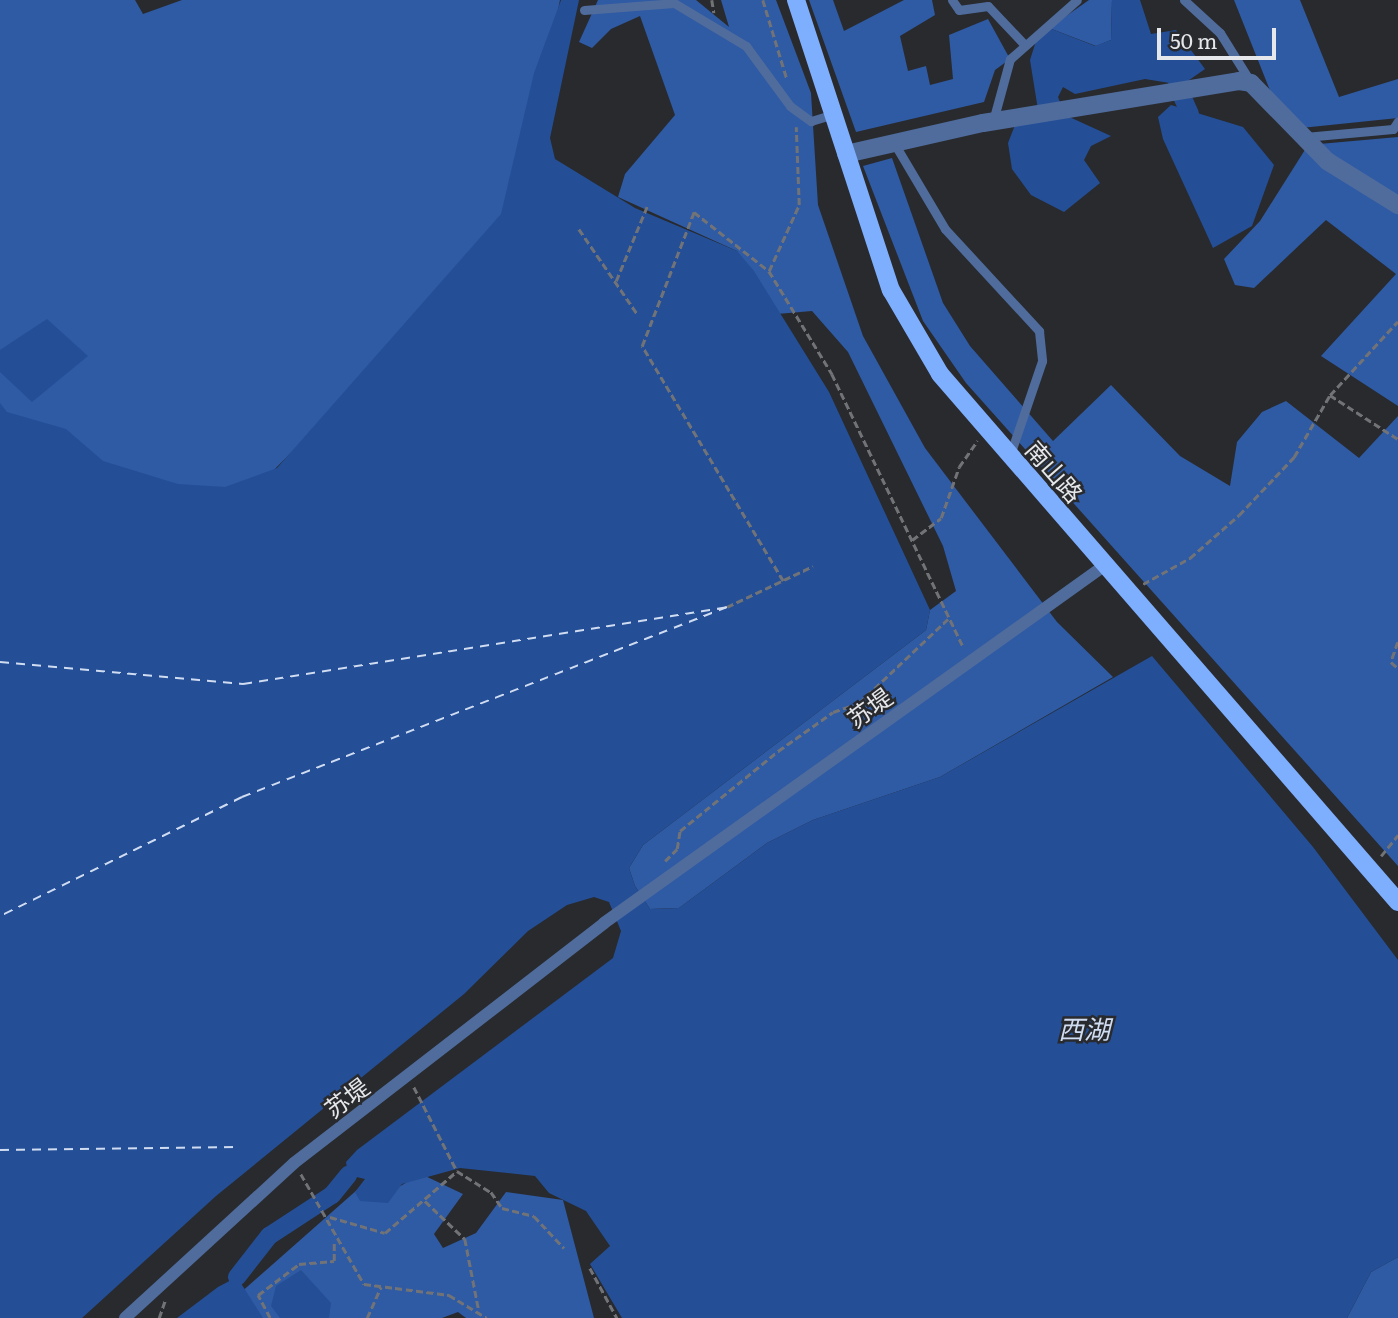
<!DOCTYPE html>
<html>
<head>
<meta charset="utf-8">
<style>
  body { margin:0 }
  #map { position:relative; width:1398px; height:1318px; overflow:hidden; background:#282a2e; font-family:Literata,"Noto Sans SC",serif }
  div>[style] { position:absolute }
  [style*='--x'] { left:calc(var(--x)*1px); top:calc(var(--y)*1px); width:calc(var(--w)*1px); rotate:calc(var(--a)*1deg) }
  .forest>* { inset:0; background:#2f5aa4 }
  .water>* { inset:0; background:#244f97 }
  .canal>* { height:18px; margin:-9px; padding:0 9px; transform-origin:9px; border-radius:9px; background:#244f97 }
  .ferry>* { height:2px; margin-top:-1px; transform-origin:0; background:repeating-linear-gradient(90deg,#d0dcf1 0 9px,transparent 0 16px) }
  .path>* { height:2.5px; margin-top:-1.25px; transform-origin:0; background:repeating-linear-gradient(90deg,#717377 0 7px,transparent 0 10.5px) }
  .service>* { height:9px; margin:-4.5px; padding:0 4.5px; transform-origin:4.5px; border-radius:4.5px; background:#4f6c9d }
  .pedestrian>* { height:12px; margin:-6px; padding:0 6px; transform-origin:6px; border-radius:6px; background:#4f6c9d }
  .minor>* { height:18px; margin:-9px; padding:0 9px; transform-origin:9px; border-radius:9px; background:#4f6c9d }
  .primary>* { height:18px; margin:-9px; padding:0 9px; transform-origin:9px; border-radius:9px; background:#7eaefe }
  span { translate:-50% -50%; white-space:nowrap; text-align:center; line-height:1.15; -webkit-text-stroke:5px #282a2e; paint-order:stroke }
  .street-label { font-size:24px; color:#e5e7ea }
  .water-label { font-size:26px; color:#d0dcf1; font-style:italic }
  .scale { position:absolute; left:1157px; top:28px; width:119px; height:32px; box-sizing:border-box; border:4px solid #e5e7ea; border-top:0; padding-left:9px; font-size:21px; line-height:24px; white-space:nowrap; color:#e5e7ea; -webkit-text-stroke:5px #282a2e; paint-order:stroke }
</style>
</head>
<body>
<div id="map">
  <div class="forest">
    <div style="clip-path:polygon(0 0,135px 0,143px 14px,182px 0,560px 0,513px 229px,256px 488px,174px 500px,0 414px)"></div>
    <div style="clip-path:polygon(598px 0,696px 0,729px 27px,721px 0,776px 0,811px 93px,818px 205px,863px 336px,925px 448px,1057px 622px,1113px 677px,940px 777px,813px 820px,767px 843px,679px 908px,650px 909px,635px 886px,629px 868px,643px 845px,926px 630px,930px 610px,956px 591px,943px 546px,848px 352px,812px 311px,777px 314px,737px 251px,618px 197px,625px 174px,675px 115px,640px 16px,611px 29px,592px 48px,579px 42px)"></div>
    <div style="clip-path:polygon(809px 0,833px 0,844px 31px,904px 0,932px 0,935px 15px,900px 36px,908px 71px,926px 66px,930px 85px,953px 79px,949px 35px,988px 19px,1010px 59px,995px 70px,984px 102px,856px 132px)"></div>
    <div style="clip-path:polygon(1089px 0,1112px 0,1111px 40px,1096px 46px,1049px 28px)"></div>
    <div style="clip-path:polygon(1234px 0,1300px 0,1339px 97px,1398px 79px,1398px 118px,1301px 128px,1277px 108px)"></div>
    <div style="clip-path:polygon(1398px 137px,1398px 406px,1321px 356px,1396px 274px,1326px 220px,1254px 288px,1235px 285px,1224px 259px,1260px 221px,1308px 145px)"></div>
    <div style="clip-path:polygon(892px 158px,943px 303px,970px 346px,1053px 441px,1111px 385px,1180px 456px,1230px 486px,1237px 442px,1262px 412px,1286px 401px,1359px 458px,1398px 416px,1398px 866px,966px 383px,923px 321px,863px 166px)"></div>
    <div style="clip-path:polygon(421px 1174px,463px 1194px,434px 1234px,443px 1248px,476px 1233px,506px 1192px,563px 1200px,594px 1318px,466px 1318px,458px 1312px,442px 1318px,240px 1318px,230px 1302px,366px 1182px,385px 1195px)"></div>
    <div style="clip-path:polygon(1398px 1257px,1398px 1318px,1347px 1318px,1371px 1272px)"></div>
  </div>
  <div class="water">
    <div style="clip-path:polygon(561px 0,579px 0,550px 138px,555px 159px,635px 208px,737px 251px,754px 271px,829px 392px,930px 610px,926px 630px,643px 845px,629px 868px,635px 886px,650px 909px,679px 908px,767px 843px,813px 820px,940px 777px,1152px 656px,1313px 847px,1398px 960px,1398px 1257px,1371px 1272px,1347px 1318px,622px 1318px,590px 1264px,610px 1246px,586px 1211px,549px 1193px,535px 1176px,460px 1168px,402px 1184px,388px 1203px,360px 1201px,355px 1192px,365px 1179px,348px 1175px,346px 1162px,357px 1150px,613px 958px,621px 931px,609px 902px,594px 897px,567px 905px,528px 931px,464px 994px,216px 1196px,82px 1318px,0 1318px,0 403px,7px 412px,66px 429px,103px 461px,178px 484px,225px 487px,277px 468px,501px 214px,534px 73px)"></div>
    <div style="clip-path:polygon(1112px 0,1140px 0,1151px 34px,1176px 30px,1205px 69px,1182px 85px,1145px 79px,1075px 94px,1063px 87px,1058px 97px,1065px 115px,1111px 136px,1091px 146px,1084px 160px,1100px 183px,1064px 212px,1031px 195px,1012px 169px,1008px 143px,1017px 120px,1039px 116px,1030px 60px,1037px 38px,1049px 28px,1095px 46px,1111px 40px)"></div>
    <div style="clip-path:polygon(1171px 105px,1243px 127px,1274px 165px,1252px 226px,1213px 248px,1163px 139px,1158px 117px)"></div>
    <div style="clip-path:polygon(47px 319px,88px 356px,32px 402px,0 372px,0 350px)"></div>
    <div style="clip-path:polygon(301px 1270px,331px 1303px,329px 1318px,280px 1318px,271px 1306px,276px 1286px)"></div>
    <div style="clip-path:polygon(237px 1277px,263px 1318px,177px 1318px,218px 1287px)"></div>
  </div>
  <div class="canal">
    <div style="--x:1177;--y:85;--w:32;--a:66"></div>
    <div style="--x:237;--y:1277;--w:52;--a:-52"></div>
    <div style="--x:269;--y:1236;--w:75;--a:-33.1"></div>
    <div style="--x:332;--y:1195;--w:26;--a:-51"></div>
  </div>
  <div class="ferry">
    <div style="--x:0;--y:662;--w:244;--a:5.2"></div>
    <div style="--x:243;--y:684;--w:490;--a:-9"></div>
    <div style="--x:727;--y:607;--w:521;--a:158.61"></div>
    <div style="--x:242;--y:797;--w:270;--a:153.8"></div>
    <div style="--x:0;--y:1150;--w:238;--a:-0.7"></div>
  </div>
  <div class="path">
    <div style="--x:712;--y:0;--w:13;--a:81"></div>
    <div style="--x:763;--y:0;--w:83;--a:73.1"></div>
    <div style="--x:579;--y:229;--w:104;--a:55.5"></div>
    <div style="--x:769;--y:271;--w:72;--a:-65.6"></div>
    <div style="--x:799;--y:205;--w:78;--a:-92.2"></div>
    <div style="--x:616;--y:281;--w:83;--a:-67.4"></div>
    <div style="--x:1330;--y:395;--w:81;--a:32.9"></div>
    <div style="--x:912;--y:540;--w:36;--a:-37"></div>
    <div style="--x:941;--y:518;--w:54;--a:-70.6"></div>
    <div style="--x:959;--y:467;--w:32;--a:-55"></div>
    <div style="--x:783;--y:581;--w:274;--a:-121"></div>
    <div style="--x:642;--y:346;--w:144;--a:-68.8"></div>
    <div style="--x:694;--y:212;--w:95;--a:38.2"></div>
    <div style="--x:769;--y:271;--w:121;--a:58.5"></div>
    <div style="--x:832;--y:374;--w:304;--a:64.3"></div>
    <div style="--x:1143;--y:584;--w:54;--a:-29"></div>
    <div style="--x:1190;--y:558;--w:65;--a:-41.3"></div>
    <div style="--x:1239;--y:515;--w:80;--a:-46.5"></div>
    <div style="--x:1294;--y:457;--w:72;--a:-59.9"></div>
    <div style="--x:1330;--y:395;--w:100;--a:-47.4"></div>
    <div style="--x:727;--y:607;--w:95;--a:-25.5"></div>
    <div style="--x:1398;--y:642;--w:21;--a:109"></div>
    <div style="--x:1391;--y:662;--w:9;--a:41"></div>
    <div style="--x:1381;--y:856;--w:27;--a:-51"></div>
    <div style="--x:665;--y:861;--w:17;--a:-45"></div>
    <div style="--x:677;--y:849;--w:18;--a:-81"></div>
    <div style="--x:680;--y:831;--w:127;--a:-39.2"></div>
    <div style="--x:778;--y:751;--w:67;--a:-35.3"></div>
    <div style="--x:833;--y:712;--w:28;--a:-19"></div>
    <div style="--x:859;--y:703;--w:124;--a:-43.4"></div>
    <div style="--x:414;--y:1087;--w:94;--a:62.9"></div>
    <div style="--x:301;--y:1174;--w:127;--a:60.2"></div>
    <div style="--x:364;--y:1284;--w:86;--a:7.4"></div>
    <div style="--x:449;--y:1295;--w:44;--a:31.2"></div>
    <div style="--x:425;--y:1201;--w:55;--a:43.5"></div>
    <div style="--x:465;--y:1239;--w:73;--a:79"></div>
    <div style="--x:330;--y:1217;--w:57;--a:16.2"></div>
    <div style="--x:385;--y:1233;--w:95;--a:-40.7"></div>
    <div style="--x:457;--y:1171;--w:40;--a:32"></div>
    <div style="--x:491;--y:1192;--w:19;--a:55"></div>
    <div style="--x:502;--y:1208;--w:33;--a:14"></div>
    <div style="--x:534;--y:1216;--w:44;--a:46.8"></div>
    <div style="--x:590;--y:1268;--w:57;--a:61.6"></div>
    <div style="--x:159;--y:1318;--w:18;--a:-71"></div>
    <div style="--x:270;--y:1318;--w:26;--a:-118"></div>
    <div style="--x:258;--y:1295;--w:51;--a:-37.1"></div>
    <div style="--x:299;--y:1264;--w:35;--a:-5"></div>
    <div style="--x:334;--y:1261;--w:20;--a:-90"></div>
    <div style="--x:367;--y:1318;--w:34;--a:-66"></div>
  </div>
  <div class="service">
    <div style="--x:952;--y:0;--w:12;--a:55"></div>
    <div style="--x:959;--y:10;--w:29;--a:-8"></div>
    <div style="--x:988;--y:6;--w:50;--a:46.6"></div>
    <div style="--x:1184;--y:0;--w:49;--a:42.5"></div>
    <div style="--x:1220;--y:33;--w:57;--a:58"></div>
    <div style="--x:584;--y:10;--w:90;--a:-4.4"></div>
    <div style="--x:674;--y:3;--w:84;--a:30.8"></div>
    <div style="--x:746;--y:46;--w:74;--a:53.7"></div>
    <div style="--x:790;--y:106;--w:26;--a:36"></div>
    <div style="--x:811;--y:121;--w:24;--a:-17"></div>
    <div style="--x:993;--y:121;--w:64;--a:-74.7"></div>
    <div style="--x:1010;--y:59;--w:89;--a:-41.4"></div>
    <div style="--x:1305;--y:137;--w:88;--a:-5.2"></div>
    <div style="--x:1393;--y:129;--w:9;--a:-58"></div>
    <div style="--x:894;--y:143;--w:100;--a:59.3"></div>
    <div style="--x:945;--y:229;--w:139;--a:47.3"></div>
    <div style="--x:1039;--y:331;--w:30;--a:84"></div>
    <div style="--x:1042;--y:361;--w:99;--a:108.8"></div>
  </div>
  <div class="pedestrian">
    <div style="--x:125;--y:1318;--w:229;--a:-42.5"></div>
    <div style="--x:294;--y:1163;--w:392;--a:-37.7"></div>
    <div style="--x:604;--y:923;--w:614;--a:-35.53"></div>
  </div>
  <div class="minor">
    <div style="--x:846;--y:154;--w:140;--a:-12.8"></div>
    <div style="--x:983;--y:123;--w:259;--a:-9.3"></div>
    <div style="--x:1239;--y:81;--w:12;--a:9"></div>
    <div style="--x:1251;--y:83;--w:109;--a:45.7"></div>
    <div style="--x:1327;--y:161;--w:84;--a:31.8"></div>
  </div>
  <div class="primary">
    <div style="--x:796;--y:0;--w:305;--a:71.9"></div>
    <div style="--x:891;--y:290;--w:97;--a:59.7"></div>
    <div style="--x:940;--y:374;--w:699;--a:49.06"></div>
  </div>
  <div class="street-label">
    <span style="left:1055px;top:471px;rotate:49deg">南山路</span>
    <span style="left:869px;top:707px;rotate:-36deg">苏堤</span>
    <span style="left:346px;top:1097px;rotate:-37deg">苏堤</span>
  </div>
  <div class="water-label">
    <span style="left:1084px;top:1028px">西湖</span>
  </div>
  <div class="scale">50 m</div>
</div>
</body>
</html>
